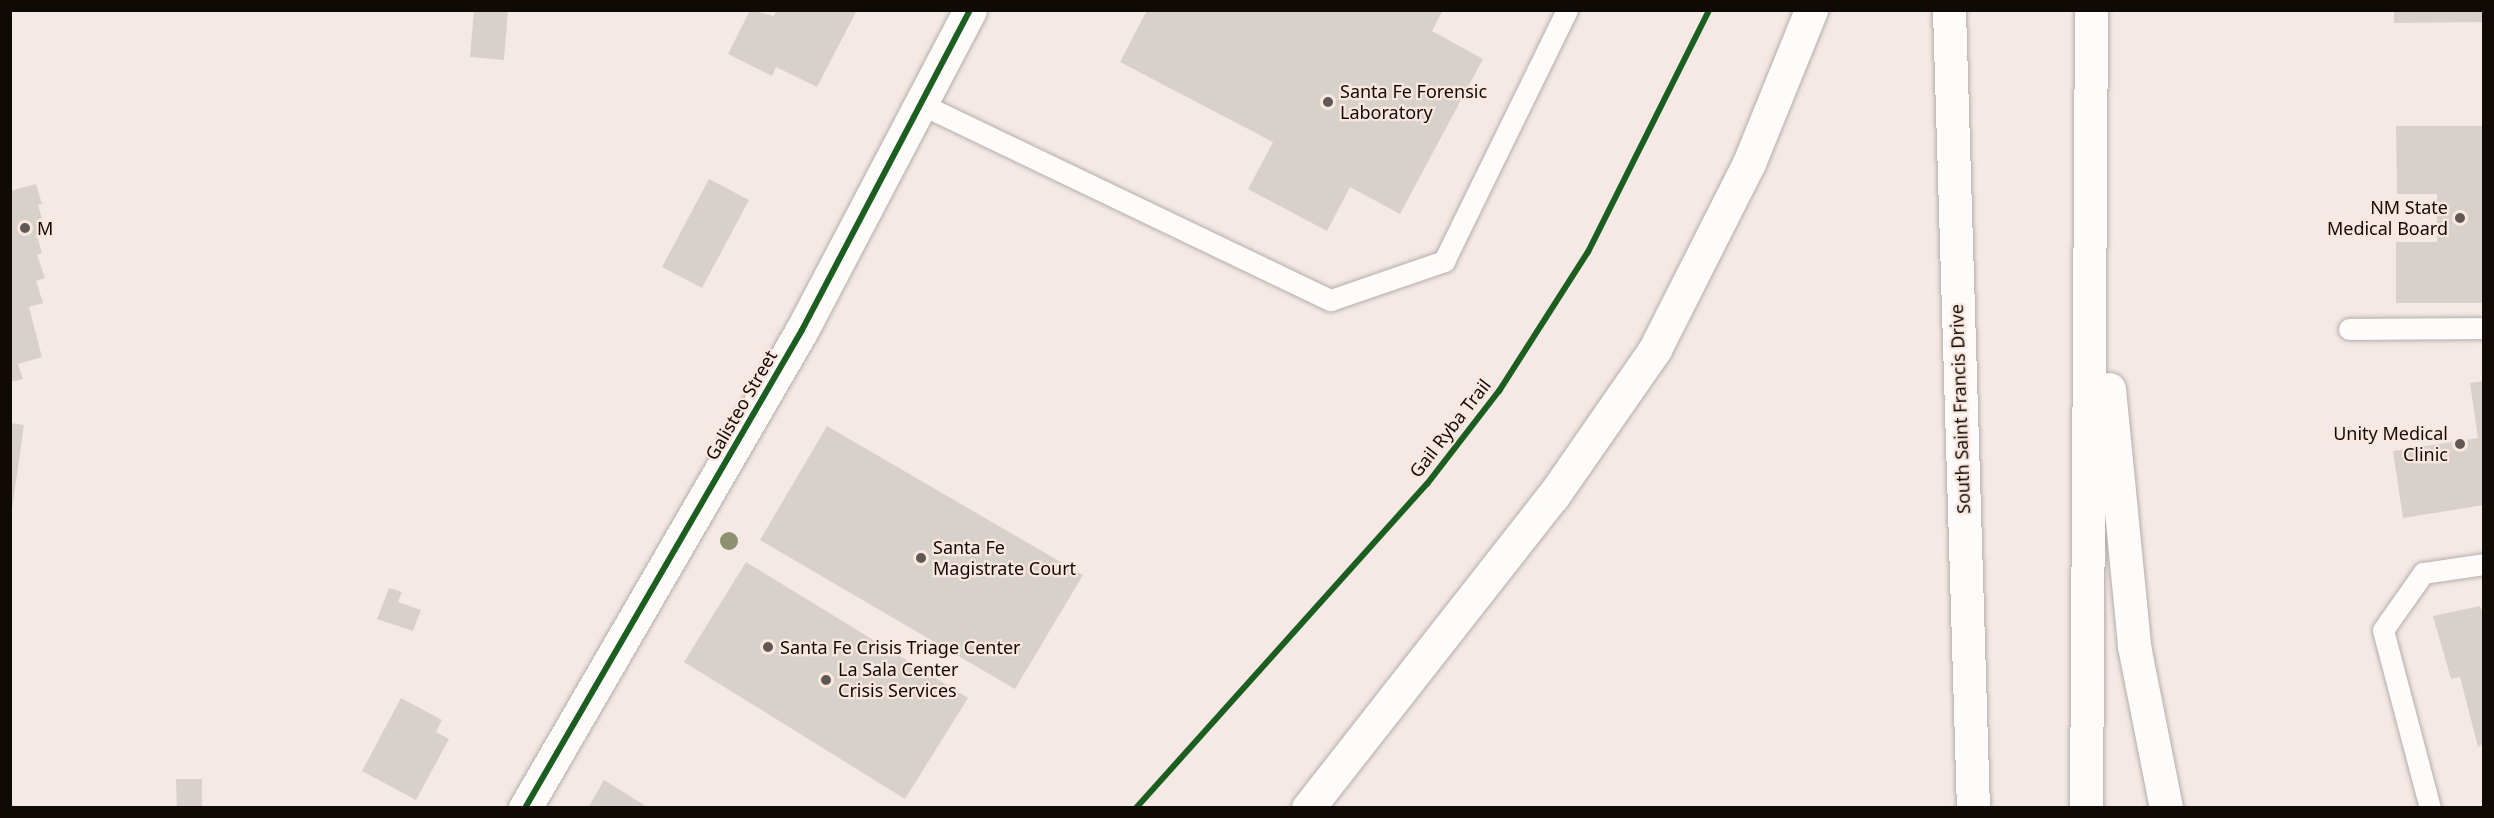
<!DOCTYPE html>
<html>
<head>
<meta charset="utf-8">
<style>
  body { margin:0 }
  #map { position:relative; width:2494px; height:818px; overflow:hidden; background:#f4e9e4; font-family:"Noto Sans",sans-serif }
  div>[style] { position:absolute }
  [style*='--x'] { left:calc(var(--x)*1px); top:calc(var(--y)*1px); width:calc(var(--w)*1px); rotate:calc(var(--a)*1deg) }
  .building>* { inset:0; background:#d8d1cb }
  .roads { filter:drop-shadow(0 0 2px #b5ada9) drop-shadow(0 0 2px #b5ada9) }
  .lane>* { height:21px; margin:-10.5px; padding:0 10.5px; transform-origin:10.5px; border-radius:10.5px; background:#fdfcfb }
  .secondary>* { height:33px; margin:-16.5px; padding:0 16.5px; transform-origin:16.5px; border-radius:16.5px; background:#fdfcfb }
  .highway>* { height:33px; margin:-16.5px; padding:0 16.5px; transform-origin:16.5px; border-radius:16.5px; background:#fdfcfb }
  .cycleway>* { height:6px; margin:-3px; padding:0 3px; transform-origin:3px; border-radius:3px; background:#1b5e20 }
  .trees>* { width:18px; height:18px; margin:-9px; border-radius:50%; background:#909073 }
  .dots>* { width:16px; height:16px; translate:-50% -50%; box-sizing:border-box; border:3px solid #fae7de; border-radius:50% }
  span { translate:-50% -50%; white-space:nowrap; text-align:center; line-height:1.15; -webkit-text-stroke:4.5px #fae7de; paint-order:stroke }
  .poi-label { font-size:18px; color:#100a07 }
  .left { translate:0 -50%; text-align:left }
  .right { translate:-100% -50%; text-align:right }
  .street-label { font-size:18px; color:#100a07 }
  .frame { position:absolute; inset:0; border:12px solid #100a07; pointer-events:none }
</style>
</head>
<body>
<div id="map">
  <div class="building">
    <div style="clip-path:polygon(474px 10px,508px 10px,504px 60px,470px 57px)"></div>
    <div style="clip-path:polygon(750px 10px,774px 16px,777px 10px,857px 10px,817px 87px,776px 67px,772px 76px,728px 54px)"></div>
    <div style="clip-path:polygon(1147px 10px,1443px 10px,1432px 31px,1483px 59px,1400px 214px,1350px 187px,1327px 231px,1248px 189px,1273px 142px,1120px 62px)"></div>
    <div style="clip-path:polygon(2394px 10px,2484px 10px,2484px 22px,2394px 23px)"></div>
    <div style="clip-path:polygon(2396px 126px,2484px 126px,2484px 303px,2396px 303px,2396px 242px,2437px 242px,2437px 194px,2397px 194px)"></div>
    <div style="clip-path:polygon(709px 179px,749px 200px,702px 288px,662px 267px)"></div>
    <div style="clip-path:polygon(36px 184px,42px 204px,38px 205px,42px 218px,37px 220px,42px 235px,37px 236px,42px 253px,37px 255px,45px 278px,36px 281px,43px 303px,29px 307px,42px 357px,18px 364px,23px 379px,10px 382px,10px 191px)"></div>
    <div style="clip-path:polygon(2484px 381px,2484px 505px,2403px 518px,2393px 451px,2478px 438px,2470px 383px)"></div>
    <div style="clip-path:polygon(10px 423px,24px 425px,12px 509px,10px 509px)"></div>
    <div style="clip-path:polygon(827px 426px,1083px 575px,1015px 689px,760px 540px)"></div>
    <div style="clip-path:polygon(746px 562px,968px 698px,905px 799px,684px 662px)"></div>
    <div style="clip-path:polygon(389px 588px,402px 592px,398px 602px,421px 610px,413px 631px,377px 619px)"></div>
    <div style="clip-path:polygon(2480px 606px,2484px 616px,2483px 748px,2482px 744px,2478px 747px,2460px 677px,2451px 679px,2433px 616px)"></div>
    <div style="clip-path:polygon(401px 698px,442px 720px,436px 732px,449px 739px,416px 800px,362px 771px)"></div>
    <div style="clip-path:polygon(176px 779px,202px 779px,202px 808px,177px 808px)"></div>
    <div style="clip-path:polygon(604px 780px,649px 808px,588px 808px)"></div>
  </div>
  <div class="roads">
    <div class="lane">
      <div style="--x:921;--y:104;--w:454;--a:25.6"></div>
      <div style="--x:1331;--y:300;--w:120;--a:-19"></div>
      <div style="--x:1444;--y:261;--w:280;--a:-63.9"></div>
      <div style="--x:2349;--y:329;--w:135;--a:-0.4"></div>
      <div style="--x:2430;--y:808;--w:184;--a:-104.8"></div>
      <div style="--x:2383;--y:630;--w:70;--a:-54.9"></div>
      <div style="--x:2423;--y:573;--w:62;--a:-8.4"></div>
    </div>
    <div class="secondary">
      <div style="--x:525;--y:808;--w:552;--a:-59.91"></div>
      <div style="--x:802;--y:330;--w:361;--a:-62.3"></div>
    </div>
    <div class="highway">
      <div style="--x:1949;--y:10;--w:798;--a:88.28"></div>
      <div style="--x:2109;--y:389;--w:258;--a:84.4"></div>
      <div style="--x:2134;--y:646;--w:165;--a:78.8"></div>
      <div style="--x:1308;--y:808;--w:397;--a:-51.9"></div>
      <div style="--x:1553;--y:496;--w:179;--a:-55.2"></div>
      <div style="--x:1655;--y:349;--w:208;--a:-63.2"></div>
      <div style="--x:1749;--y:163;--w:165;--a:-67.9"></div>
      <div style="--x:2086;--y:808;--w:798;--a:-89.64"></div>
    </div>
  </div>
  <div class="cycleway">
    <div style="--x:525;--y:808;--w:552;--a:-59.91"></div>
    <div style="--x:802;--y:330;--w:361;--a:-62.3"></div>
    <div style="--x:1136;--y:808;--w:435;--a:-48.1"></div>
    <div style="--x:1427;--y:484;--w:118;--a:-52.3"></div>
    <div style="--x:1499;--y:391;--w:165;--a:-57.4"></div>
    <div style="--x:1588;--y:252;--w:271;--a:-63.4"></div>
  </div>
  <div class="trees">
    <div style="left:729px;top:541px"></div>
  </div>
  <div class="dots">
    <div style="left:1328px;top:102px;background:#605854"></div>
    <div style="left:2460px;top:218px;background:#605854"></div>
    <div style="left:25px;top:228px;background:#605854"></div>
    <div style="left:2460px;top:444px;background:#605854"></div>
    <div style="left:921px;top:558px;background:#605854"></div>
    <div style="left:768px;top:647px;background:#605854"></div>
    <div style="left:826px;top:680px;background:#605854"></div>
  </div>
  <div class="poi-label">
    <span class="left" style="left:1340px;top:102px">Santa Fe Forensic<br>Laboratory</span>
    <span class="right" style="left:2448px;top:218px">NM State<br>Medical Board</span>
    <span class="left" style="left:37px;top:228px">M</span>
    <span class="right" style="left:2448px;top:444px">Unity Medical<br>Clinic</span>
    <span class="left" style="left:933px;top:558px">Santa Fe<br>Magistrate Court</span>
    <span class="left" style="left:780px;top:647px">Santa Fe Crisis Triage Center</span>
    <span class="left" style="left:838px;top:680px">La Sala Center<br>Crisis Services</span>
  </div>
  <div class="street-label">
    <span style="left:741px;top:405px;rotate:-60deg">Galisteo Street</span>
    <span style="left:1960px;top:409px;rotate:-92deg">South Saint Francis Drive</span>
    <span style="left:1450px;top:428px;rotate:-52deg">Gail Ryba Trail</span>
  </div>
  <div class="frame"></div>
</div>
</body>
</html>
